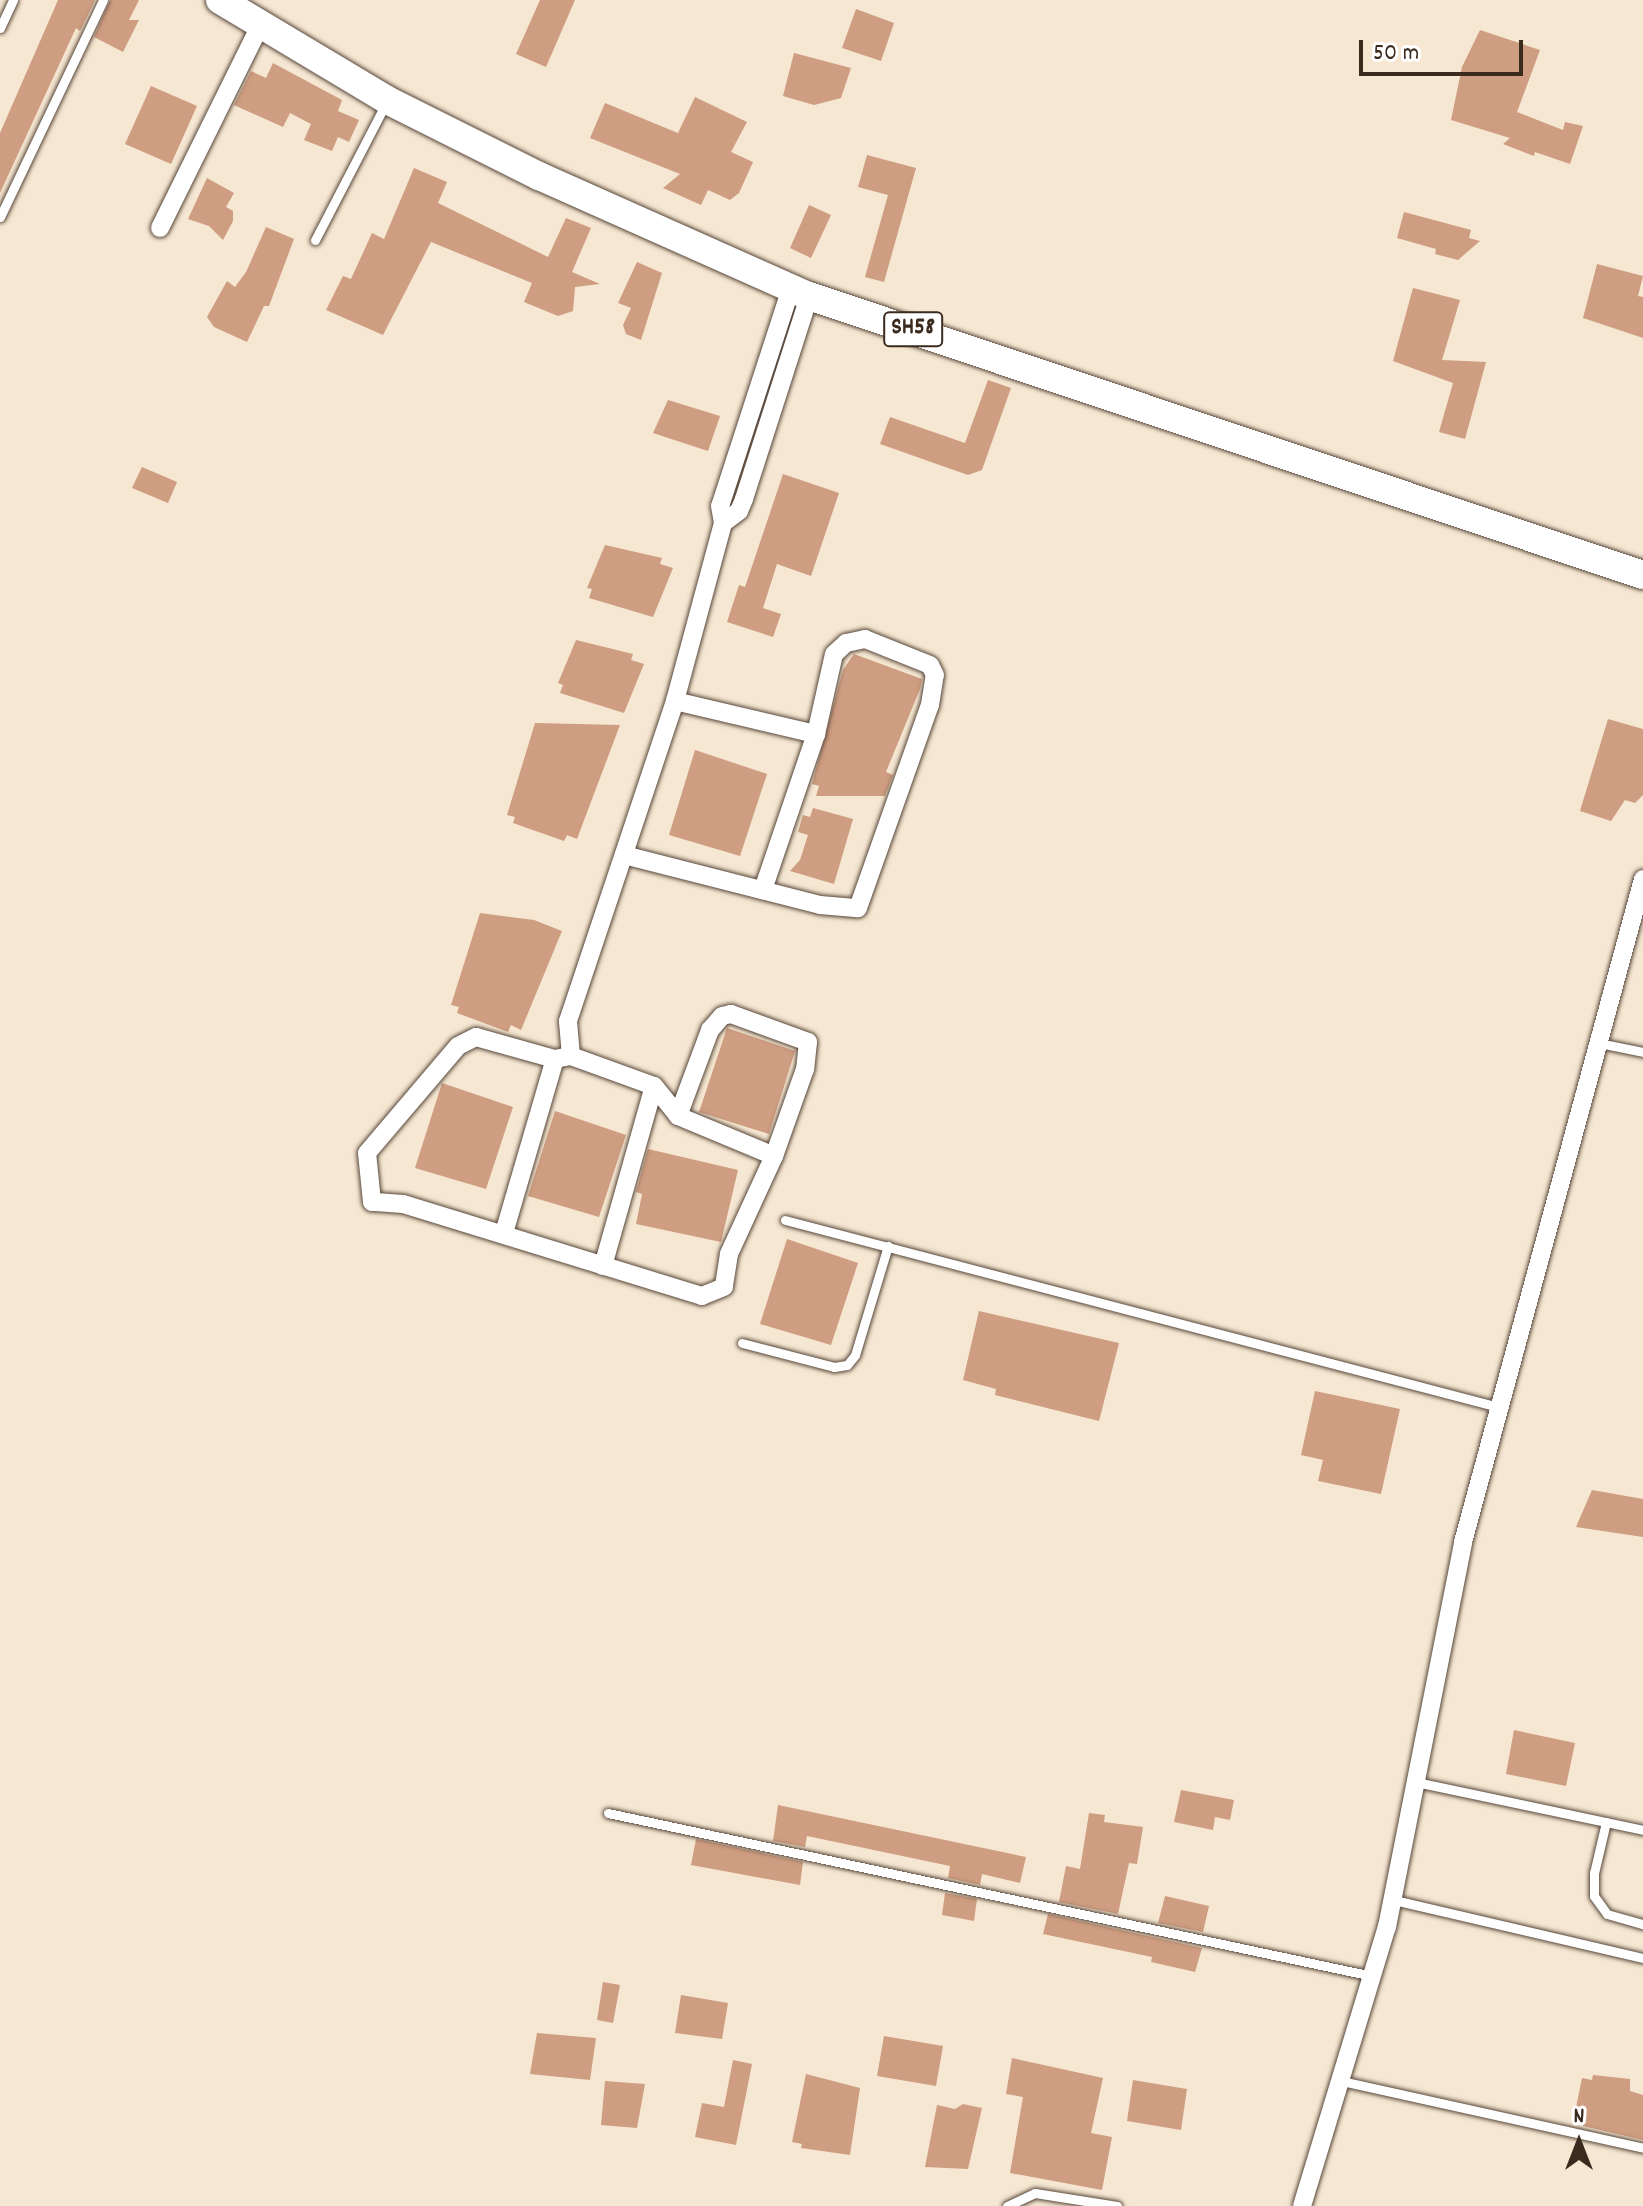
<!DOCTYPE html>
<html>
<head>
<meta charset="utf-8">
<style>
  body { margin:0 }
  #map { position:relative; width:1643px; height:2206px; overflow:hidden; background:#f5e7d2; font-family:Dekko,sans-serif }
  div>[style] { position:absolute }
  [style*='--x'] { left:calc(var(--x)*1px); top:calc(var(--y)*1px); width:calc(var(--w)*1px); rotate:calc(var(--a)*1deg) }
  .building>* { inset:0; background:#cf9d81 }
  .roads { filter:drop-shadow(0 0 2px #574639) drop-shadow(0 0 2px #574639) }
  .service>* { height:9px; margin:-4.5px; padding:0 4.5px; transform-origin:4.5px; border-radius:4.5px; background:#fff }
  .minor>* { height:18px; margin:-9px; padding:0 9px; transform-origin:9px; border-radius:9px; background:#fff }
  .primary>* { height:28px; margin:-14px; padding:0 14px; transform-origin:14px; border-radius:14px; background:#fff }
  span { translate:-50% -50%; white-space:nowrap; text-align:center; line-height:1.15; -webkit-text-stroke:6px #fff; paint-order:stroke }
  .shield-label span { padding:2px 6px; background:#fff; border:2px solid; border-radius:6px; -webkit-text-stroke-width:0 }
  .shield-label { font-size:24px; color:#3b2a1e; font-weight:700 }
  .north { position:absolute; left:1539px; top:2102px; width:80px; height:80px; -webkit-text-stroke:6px #fff; paint-order:stroke; rotate:0deg; font-size:22px; font-weight:700; line-height:32px; text-align:center; color:#3b2a1e }
  .north::after { content:''; display:block; margin:auto; width:28px; height:36px; background:#3b2a1e; clip-path:polygon(50% 0,100% 100%,50% 72%,0 100%) }
  .scale { position:absolute; left:1359px; top:40px; width:164px; height:36px; box-sizing:border-box; border:4px solid #3b2a1e; border-top:0; padding-left:10px; font-size:24px; line-height:28px; white-space:nowrap; color:#3b2a1e; -webkit-text-stroke:6px #fff; paint-order:stroke }
</style>
</head>
<body>
<div id="map">
  <div class="building">
    <div style="clip-path:polygon(58px 0,95px 0,80px 31px,76px 28px,0 193px,0 133px)"></div>
    <div style="clip-path:polygon(110px 0,139px 0,129px 20px,139px 20px,123px 52px,94px 37px)"></div>
    <div style="clip-path:polygon(540px 0,575px 0,546px 67px,516px 54px)"></div>
    <div style="clip-path:polygon(856px 9px,894px 23px,881px 61px,842px 48px)"></div>
    <div style="clip-path:polygon(1480px 30px,1540px 50px,1517px 112px,1563px 130px,1565px 122px,1583px 126px,1570px 164px,1535px 152px,1534px 156px,1503px 144px,1510px 138px,1451px 120px,1462px 67px)"></div>
    <div style="clip-path:polygon(794px 53px,851px 68px,841px 98px,814px 105px,783px 96px)"></div>
    <div style="clip-path:polygon(273px 63px,342px 100px,338px 111px,359px 120px,349px 142px,338px 137px,332px 151px,304px 140px,311px 124px,290px 113px,283px 127px,234px 105px,251px 71px,266px 78px)"></div>
    <div style="clip-path:polygon(151px 86px,197px 106px,171px 164px,125px 144px)"></div>
    <div style="clip-path:polygon(695px 97px,747px 122px,731px 152px,753px 162px,739px 193px,730px 200px,708px 190px,701px 205px,663px 188px,680px 174px,590px 138px,605px 103px,678px 133px)"></div>
    <div style="clip-path:polygon(867px 155px,916px 168px,884px 282px,865px 277px,888px 195px,858px 187px)"></div>
    <div style="clip-path:polygon(414px 168px,447px 182px,438px 203px,548px 257px,566px 218px,591px 228px,572px 272px,600px 284px,575px 287px,573px 311px,558px 316px,524px 302px,532px 283px,431px 242px,383px 335px,326px 310px,343px 276px,351px 279px,372px 233px,384px 239px)"></div>
    <div style="clip-path:polygon(207px 178px,234px 193px,226px 207px,233px 211px,233px 221px,223px 240px,209px 226px,188px 219px)"></div>
    <div style="clip-path:polygon(809px 205px,831px 215px,811px 258px,790px 248px)"></div>
    <div style="clip-path:polygon(1404px 212px,1471px 230px,1469px 238px,1480px 241px,1458px 260px,1435px 254px,1436px 249px,1397px 238px)"></div>
    <div style="clip-path:polygon(266px 227px,294px 239px,269px 306px,264px 306px,247px 342px,214px 327px,207px 317px,227px 281px,235px 287px,246px 272px)"></div>
    <div style="clip-path:polygon(637px 262px,662px 273px,641px 340px,626px 334px,623px 325px,631px 308px,618px 303px)"></div>
    <div style="clip-path:polygon(1597px 264px,1643px 276px,1638px 296px,1643px 297px,1643px 338px,1583px 318px)"></div>
    <div style="clip-path:polygon(1413px 288px,1460px 300px,1442px 360px,1486px 362px,1465px 439px,1439px 432px,1453px 383px,1393px 361px)"></div>
    <div style="clip-path:polygon(988px 380px,1011px 388px,982px 470px,968px 475px,880px 444px,890px 417px,965px 443px)"></div>
    <div style="clip-path:polygon(668px 400px,720px 416px,708px 451px,653px 433px)"></div>
    <div style="clip-path:polygon(142px 467px,177px 482px,168px 503px,132px 488px)"></div>
    <div style="clip-path:polygon(783px 474px,839px 493px,811px 576px,777px 564px,763px 608px,781px 614px,773px 637px,727px 622px,739px 585px,745px 587px)"></div>
    <div style="clip-path:polygon(605px 545px,662px 558px,660px 564px,673px 568px,653px 617px,589px 598px,592px 589px,587px 588px)"></div>
    <div style="clip-path:polygon(576px 640px,633px 654px,631px 660px,644px 664px,624px 713px,560px 693px,563px 685px,558px 683px)"></div>
    <div style="clip-path:polygon(854px 654px,922px 679px,920px 689px,886px 772px,893px 775px,885px 796px,816px 796px,819px 786px,812px 784px,843px 670px)"></div>
    <div style="clip-path:polygon(1608px 719px,1643px 729px,1643px 795px,1635px 803px,1625px 800px,1611px 821px,1580px 811px)"></div>
    <div style="clip-path:polygon(535px 723px,620px 725px,577px 839px,567px 835px,564px 841px,513px 823px,515px 817px,507px 815px)"></div>
    <div style="clip-path:polygon(695px 750px,767px 774px,740px 856px,669px 835px)"></div>
    <div style="clip-path:polygon(813px 808px,853px 819px,834px 884px,790px 871px,800px 860px,808px 835px,798px 832px,803px 815px,810px 817px)"></div>
    <div style="clip-path:polygon(480px 913px,534px 920px,562px 931px,521px 1030px,511px 1025px,508px 1032px,457px 1013px,459px 1007px,451px 1005px)"></div>
    <div style="clip-path:polygon(727px 1028px,795px 1051px,769px 1134px,699px 1112px)"></div>
    <div style="clip-path:polygon(442px 1083px,513px 1107px,486px 1189px,415px 1168px)"></div>
    <div style="clip-path:polygon(555px 1111px,626px 1135px,599px 1217px,528px 1196px)"></div>
    <div style="clip-path:polygon(648px 1149px,738px 1170px,721px 1242px,636px 1224px,642px 1194px,636px 1192px)"></div>
    <div style="clip-path:polygon(787px 1239px,858px 1263px,831px 1345px,760px 1324px)"></div>
    <div style="clip-path:polygon(979px 1311px,1119px 1343px,1099px 1421px,995px 1395px,996px 1389px,963px 1380px)"></div>
    <div style="clip-path:polygon(1315px 1391px,1400px 1409px,1381px 1494px,1318px 1481px,1323px 1460px,1301px 1455px)"></div>
    <div style="clip-path:polygon(1592px 1490px,1643px 1499px,1643px 1537px,1576px 1527px)"></div>
    <div style="clip-path:polygon(1514px 1730px,1575px 1743px,1566px 1786px,1506px 1774px)"></div>
    <div style="clip-path:polygon(1181px 1790px,1234px 1800px,1230px 1820px,1215px 1817px,1213px 1830px,1174px 1822px)"></div>
    <div style="clip-path:polygon(778px 1805px,1026px 1857px,1020px 1883px,982px 1874px,980px 1885px,948px 1878px,950px 1866px,807px 1836px,805px 1847px,773px 1841px)"></div>
    <div style="clip-path:polygon(1089px 1813px,1105px 1815px,1104px 1822px,1143px 1827px,1137px 1864px,1129px 1863px,1118px 1914px,1059px 1902px,1066px 1866px,1080px 1869px)"></div>
    <div style="clip-path:polygon(696px 1839px,803px 1862px,800px 1885px,691px 1865px)"></div>
    <div style="clip-path:polygon(945px 1893px,977px 1899px,974px 1921px,942px 1915px)"></div>
    <div style="clip-path:polygon(1165px 1896px,1209px 1906px,1203px 1932px,1158px 1923px)"></div>
    <div style="clip-path:polygon(1048px 1914px,1202px 1948px,1195px 1972px,1151px 1962px,1152px 1957px,1043px 1934px)"></div>
    <div style="clip-path:polygon(603px 1982px,620px 1985px,613px 2023px,597px 2020px)"></div>
    <div style="clip-path:polygon(681px 1995px,728px 2003px,722px 2039px,675px 2033px)"></div>
    <div style="clip-path:polygon(537px 2033px,596px 2038px,590px 2080px,530px 2074px)"></div>
    <div style="clip-path:polygon(884px 2036px,943px 2046px,936px 2086px,877px 2076px)"></div>
    <div style="clip-path:polygon(1012px 2058px,1103px 2078px,1091px 2133px,1112px 2137px,1102px 2190px,1010px 2173px,1023px 2097px,1006px 2094px)"></div>
    <div style="clip-path:polygon(733px 2060px,752px 2064px,736px 2145px,695px 2137px,702px 2103px,724px 2107px)"></div>
    <div style="clip-path:polygon(806px 2074px,860px 2088px,850px 2155px,801px 2148px,802px 2144px,792px 2142px)"></div>
    <div style="clip-path:polygon(1593px 2075px,1630px 2079px,1630px 2091px,1643px 2095px,1643px 2140px,1583px 2126px,1585px 2119px,1574px 2117px,1582px 2078px,1592px 2080px)"></div>
    <div style="clip-path:polygon(1133px 2080px,1187px 2089px,1181px 2130px,1127px 2121px)"></div>
    <div style="clip-path:polygon(605px 2081px,645px 2084px,637px 2128px,601px 2125px)"></div>
    <div style="clip-path:polygon(963px 2104px,982px 2108px,968px 2169px,925px 2167px,937px 2105px,955px 2109px)"></div>
  </div>
  <div class="roads">
    <div class="service">
      <div style="--x:0;--y:28;--w:31;--a:-65"></div>
      <div style="--x:0;--y:217;--w:240;--a:-64.6"></div>
      <div style="--x:315;--y:240;--w:154;--a:-62.6"></div>
      <div style="--x:1599;--y:1043;--w:45;--a:11.6"></div>
      <div style="--x:785;--y:1220;--w:741;--a:14.69"></div>
      <div style="--x:742;--y:1343;--w:95;--a:14.6"></div>
      <div style="--x:834;--y:1367;--w:13;--a:-9"></div>
      <div style="--x:847;--y:1365;--w:13;--a:-51"></div>
      <div style="--x:855;--y:1355;--w:114;--a:-73.2"></div>
      <div style="--x:1416;--y:1782;--w:232;--a:11.9"></div>
      <div style="--x:608;--y:1813;--w:781;--a:12.04"></div>
      <div style="--x:1606;--y:1822;--w:52;--a:103.2"></div>
      <div style="--x:1594;--y:1873;--w:23;--a:90"></div>
      <div style="--x:1594;--y:1896;--w:22;--a:54"></div>
      <div style="--x:1607;--y:1914;--w:37;--a:16"></div>
      <div style="--x:1394;--y:1900;--w:256;--a:13.1"></div>
      <div style="--x:1342;--y:2081;--w:308;--a:12.5"></div>
      <div style="--x:1007;--y:2206;--w:31;--a:-25"></div>
      <div style="--x:1035;--y:2193;--w:83;--a:9"></div>
    </div>
    <div class="minor">
      <div style="--x:160;--y:228;--w:225;--a:-63.7"></div>
      <div style="--x:791;--y:288;--w:229;--a:108"></div>
      <div style="--x:720;--y:506;--w:17;--a:80"></div>
      <div style="--x:723;--y:523;--w:20;--a:-37"></div>
      <div style="--x:739;--y:511;--w:13;--a:-67"></div>
      <div style="--x:744;--y:499;--w:213;--a:-72.2"></div>
      <div style="--x:675;--y:701;--w:145;--a:13.2"></div>
      <div style="--x:624;--y:855;--w:202;--a:14.3"></div>
      <div style="--x:820;--y:905;--w:38;--a:5"></div>
      <div style="--x:858;--y:908;--w:215;--a:-70.5"></div>
      <div style="--x:930;--y:705;--w:30;--a:-81"></div>
      <div style="--x:935;--y:675;--w:11;--a:-117"></div>
      <div style="--x:930;--y:665;--w:70;--a:-158.2"></div>
      <div style="--x:865;--y:639;--w:19;--a:168"></div>
      <div style="--x:846;--y:643;--w:16;--a:137"></div>
      <div style="--x:834;--y:654;--w:82;--a:102.7"></div>
      <div style="--x:816;--y:734;--w:165;--a:108.8"></div>
      <div style="--x:571;--y:1056;--w:35;--a:-95"></div>
      <div style="--x:568;--y:1021;--w:337;--a:-71.5"></div>
      <div style="--x:675;--y:701;--w:184;--a:-74.9"></div>
      <div style="--x:678;--y:1116;--w:92;--a:-69.6"></div>
      <div style="--x:710;--y:1030;--w:18;--a:-49"></div>
      <div style="--x:722;--y:1016;--w:9;--a:-13"></div>
      <div style="--x:731;--y:1014;--w:82;--a:20"></div>
      <div style="--x:808;--y:1042;--w:27;--a:96"></div>
      <div style="--x:805;--y:1069;--w:92;--a:109.6"></div>
      <div style="--x:774;--y:1156;--w:108;--a:114.7"></div>
      <div style="--x:729;--y:1254;--w:33;--a:99"></div>
      <div style="--x:724;--y:1287;--w:24;--a:158"></div>
      <div style="--x:702;--y:1296;--w:313;--a:-162.9"></div>
      <div style="--x:403;--y:1204;--w:31;--a:-176"></div>
      <div style="--x:372;--y:1202;--w:49;--a:-95.8"></div>
      <div style="--x:367;--y:1153;--w:140;--a:-49.6"></div>
      <div style="--x:458;--y:1046;--w:20;--a:-27"></div>
      <div style="--x:476;--y:1037;--w:82;--a:15.6"></div>
      <div style="--x:555;--y:1059;--w:16;--a:-11"></div>
      <div style="--x:571;--y:1056;--w:88;--a:19.9"></div>
      <div style="--x:654;--y:1086;--w:38;--a:51"></div>
      <div style="--x:678;--y:1116;--w:104;--a:22.6"></div>
      <div style="--x:504;--y:1233;--w:181;--a:-73.7"></div>
      <div style="--x:603;--y:1266;--w:187;--a:-74.2"></div>
      <div style="--x:1302;--y:2206;--w:292;--a:-73.1"></div>
      <div style="--x:1387;--y:1927;--w:392;--a:-78.8"></div>
      <div style="--x:1463;--y:1542;--w:687;--a:-74.81"></div>
    </div>
    <div class="primary">
      <div style="--x:220;--y:0;--w:195;--a:30.9"></div>
      <div style="--x:387;--y:100;--w:170;--a:26.6"></div>
      <div style="--x:539;--y:176;--w:295;--a:24"></div>
      <div style="--x:809;--y:296;--w:879;--a:18.5"></div>
    </div>
  </div>
  <div class="shield-label">
    <span style="left:913px;top:329px">SH58</span>
  </div>
  <div class="north">N</div>
  <div class="scale">50 m</div>
</div>
</body>
</html>
